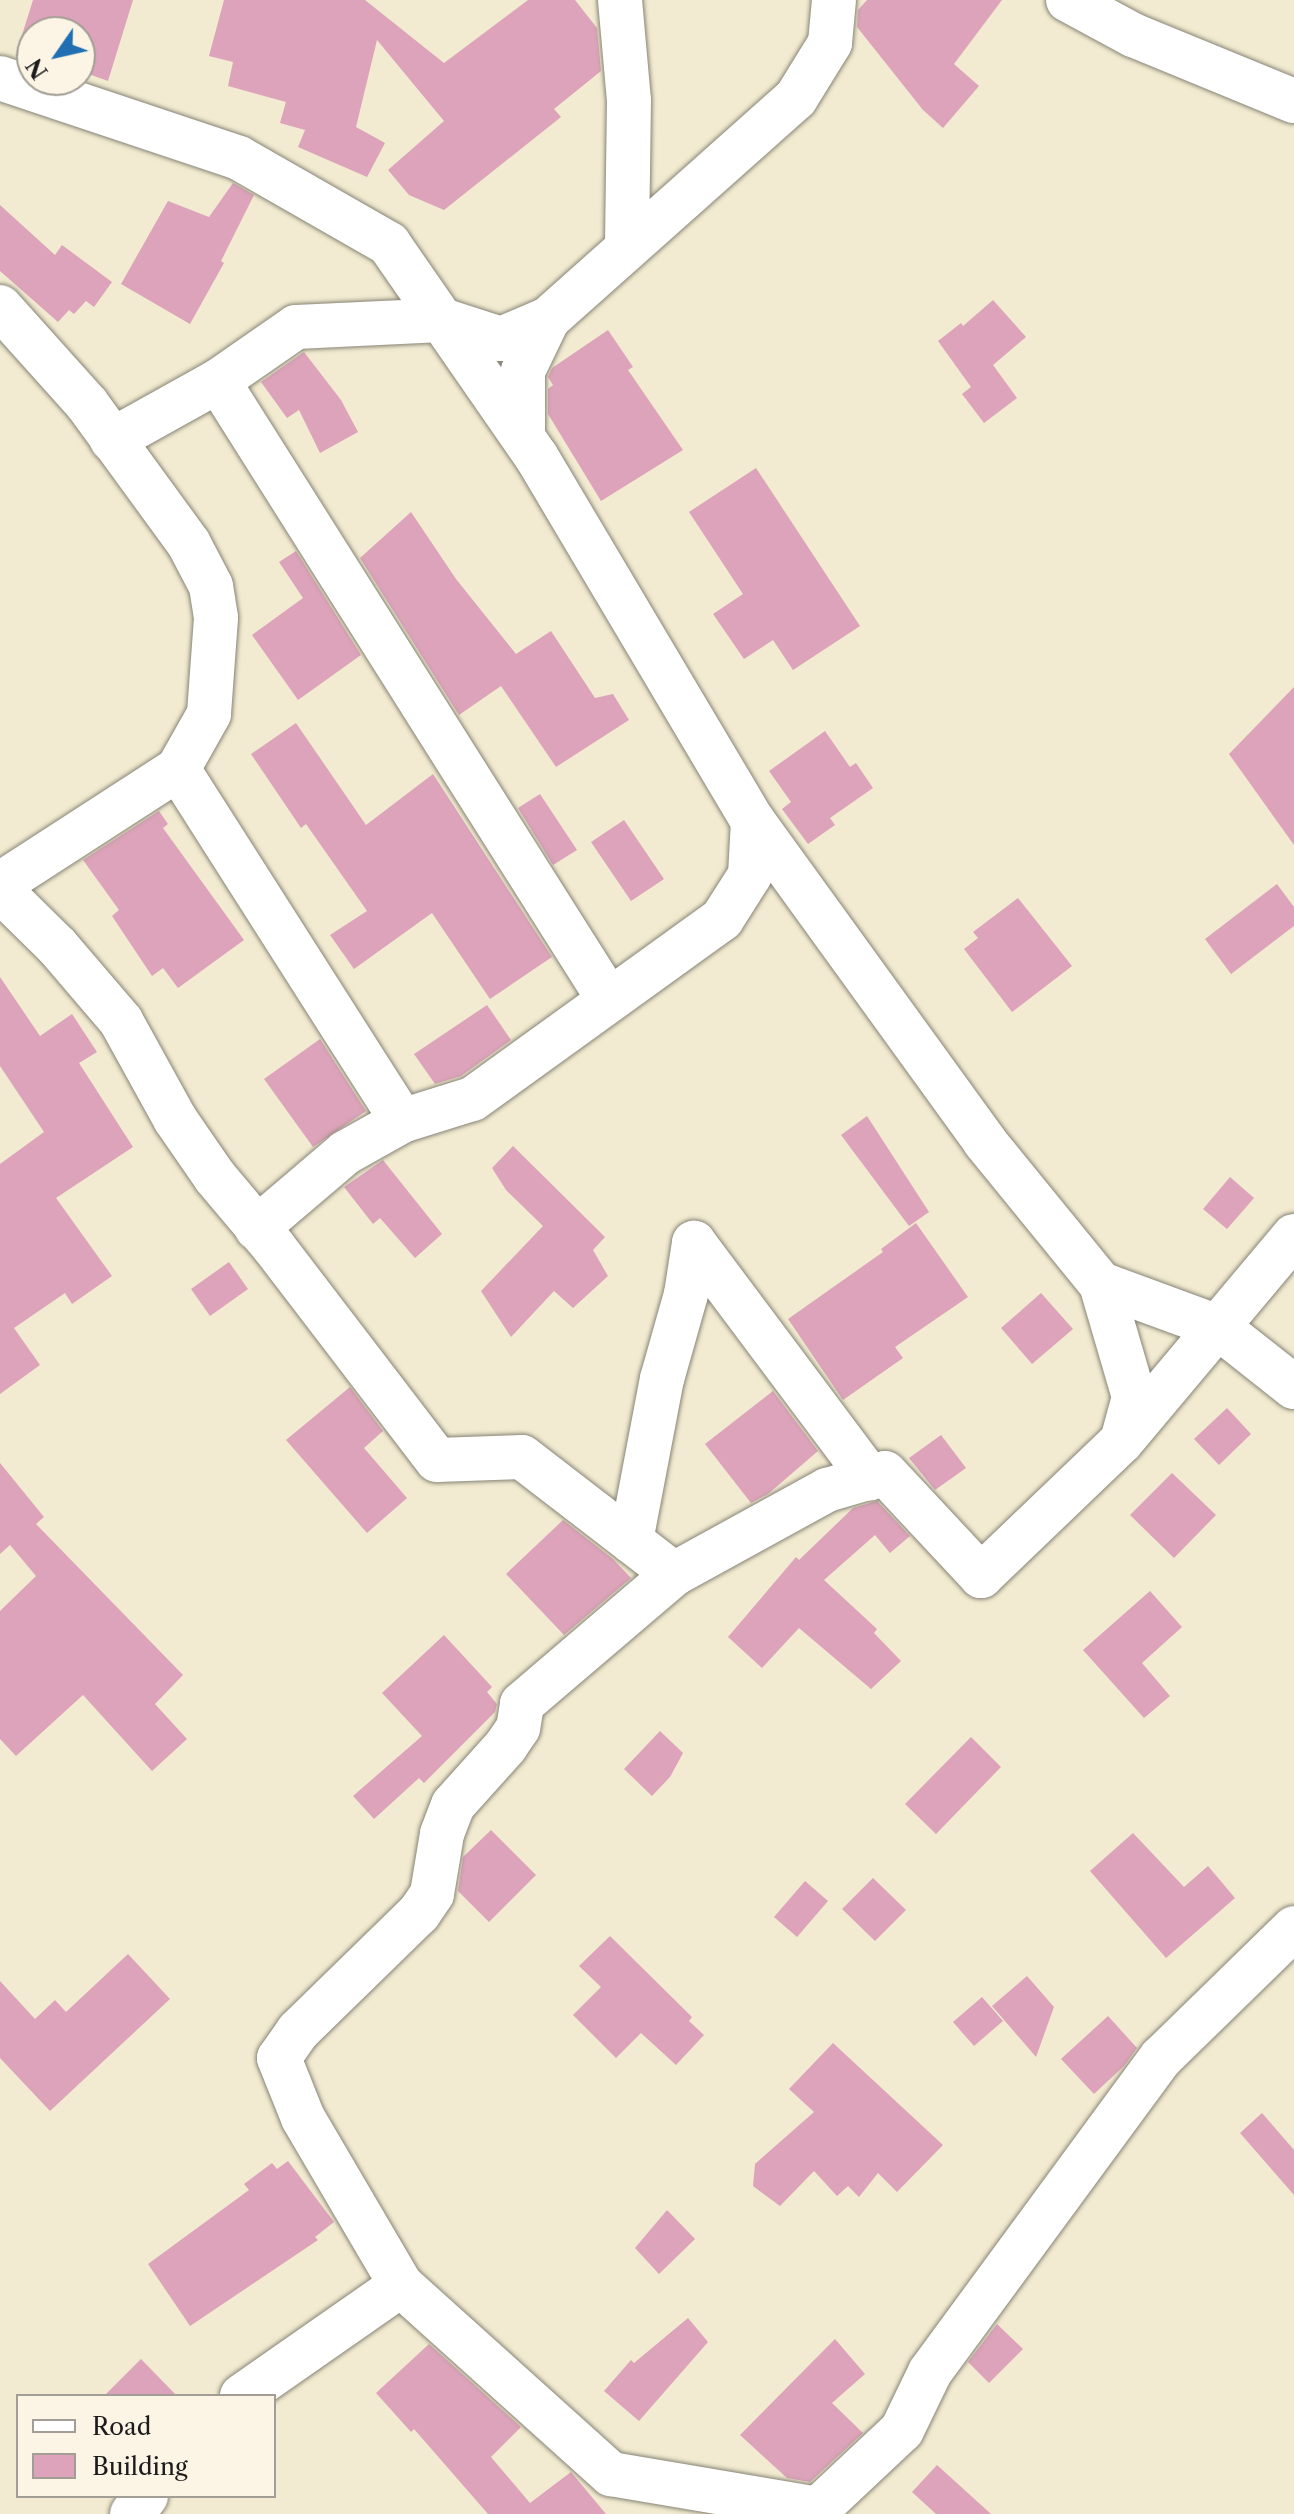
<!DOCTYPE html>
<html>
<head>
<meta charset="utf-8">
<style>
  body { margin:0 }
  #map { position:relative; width:1294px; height:2514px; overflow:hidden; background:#f2ebd1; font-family:"Libre Caslon Text",serif }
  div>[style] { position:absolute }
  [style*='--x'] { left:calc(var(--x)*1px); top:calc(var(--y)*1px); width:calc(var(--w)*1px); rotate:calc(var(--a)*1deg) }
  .building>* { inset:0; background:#dca3ba }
  .roads { filter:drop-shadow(0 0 2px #878476) drop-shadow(0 0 2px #878476) }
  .minor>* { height:44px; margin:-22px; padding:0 22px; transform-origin:22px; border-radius:22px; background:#fff }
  span { translate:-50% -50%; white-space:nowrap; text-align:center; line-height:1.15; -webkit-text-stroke:8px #fcf5e5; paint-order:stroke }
  .legend { position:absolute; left:16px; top:2394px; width:260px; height:104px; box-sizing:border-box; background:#fcf5e5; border:2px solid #a29e95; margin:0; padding:10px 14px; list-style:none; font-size:24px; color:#1c1c1c }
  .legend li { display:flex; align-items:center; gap:16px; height:40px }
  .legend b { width:40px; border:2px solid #a29e95 }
  .north { position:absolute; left:16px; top:16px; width:80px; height:80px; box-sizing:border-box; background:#fcf5e5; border:2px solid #a29e95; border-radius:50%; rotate:236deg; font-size:22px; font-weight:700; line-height:32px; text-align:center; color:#1c1c1c }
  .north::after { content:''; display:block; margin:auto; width:28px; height:36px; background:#1f6fb2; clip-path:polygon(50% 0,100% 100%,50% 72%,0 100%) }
</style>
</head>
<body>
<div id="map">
  <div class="building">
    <div style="clip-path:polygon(33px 0,133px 0,108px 81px,80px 71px,80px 32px,32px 32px,32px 56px,17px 51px)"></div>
    <div style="clip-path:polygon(224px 0,365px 0,444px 63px,528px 0,575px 0,597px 28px,601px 71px,554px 109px,561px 117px,444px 210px,409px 195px,388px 170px,444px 121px,377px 40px,356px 127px,385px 143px,367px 177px,298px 147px,305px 130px,280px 123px,286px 102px,228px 86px,233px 62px,209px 56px)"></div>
    <div style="clip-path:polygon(867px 0,1002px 0,954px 64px,979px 86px,943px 128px,923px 110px,857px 27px,858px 10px)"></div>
    <div style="clip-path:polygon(233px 183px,254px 195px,221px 261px,224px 263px,190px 324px,121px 284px,168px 201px,209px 217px)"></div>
    <div style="clip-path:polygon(0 205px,55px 255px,62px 245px,112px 282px,94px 307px,86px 301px,74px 314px,69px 310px,58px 322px,0 271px)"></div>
    <div style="clip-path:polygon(993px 300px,1026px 337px,993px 365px,1017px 398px,984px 423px,962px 394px,971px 387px,938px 341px,961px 323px,963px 326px)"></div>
    <div style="clip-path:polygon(608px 330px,633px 367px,628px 370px,683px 450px,601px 501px,548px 414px,548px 389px,553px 385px,548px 377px,552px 368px)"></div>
    <div style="clip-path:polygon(304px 352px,341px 400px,358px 432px,320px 453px,299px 410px,287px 418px,261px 382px)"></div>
    <div style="clip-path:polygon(756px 468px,860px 626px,793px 670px,773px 640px,744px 659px,713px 614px,743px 594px,689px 512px)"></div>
    <div style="clip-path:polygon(411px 512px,456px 579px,516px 654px,551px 631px,595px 698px,613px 694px,629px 720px,556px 767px,501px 686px,459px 715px,360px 558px)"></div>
    <div style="clip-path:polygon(296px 551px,361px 655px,298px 700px,252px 635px,303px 598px,279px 562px)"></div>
    <div style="clip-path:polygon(1294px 687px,1294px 845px,1229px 754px)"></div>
    <div style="clip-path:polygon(296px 723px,366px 825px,433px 774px,552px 957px,490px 999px,432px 913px,354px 969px,330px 935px,367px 911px,306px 824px,301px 828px,251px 754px)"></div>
    <div style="clip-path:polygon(825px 731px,850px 767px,856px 763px,873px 788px,830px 818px,835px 825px,808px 844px,782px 809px,791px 802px,769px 771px)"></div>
    <div style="clip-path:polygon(540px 794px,577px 850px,553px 865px,518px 808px)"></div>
    <div style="clip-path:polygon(159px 811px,168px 824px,163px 828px,244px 940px,178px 988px,163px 968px,152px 976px,112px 916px,119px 910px,83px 860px)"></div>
    <div style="clip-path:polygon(624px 820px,664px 879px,631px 901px,591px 842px)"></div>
    <div style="clip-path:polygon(1277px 884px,1294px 907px,1294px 926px,1231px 974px,1205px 939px)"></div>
    <div style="clip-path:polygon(1018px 898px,1072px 966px,1012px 1012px,964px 949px,978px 938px,973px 932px)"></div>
    <div style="clip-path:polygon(0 977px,40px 1036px,72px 1014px,97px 1052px,79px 1063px,133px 1147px,56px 1198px,112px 1276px,72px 1304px,65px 1293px,14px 1328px,40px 1365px,0 1394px,0 1164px,44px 1132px,0 1066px)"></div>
    <div style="clip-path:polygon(487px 1005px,511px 1040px,461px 1076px,435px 1084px,414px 1054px)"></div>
    <div style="clip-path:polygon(320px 1039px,366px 1111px,313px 1147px,264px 1079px)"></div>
    <div style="clip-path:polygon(867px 1116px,929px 1212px,909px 1226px,841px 1135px)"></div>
    <div style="clip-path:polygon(513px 1146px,605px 1237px,593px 1250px,608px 1276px,573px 1308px,554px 1291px,511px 1337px,481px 1291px,543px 1226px,506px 1190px,492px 1168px)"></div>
    <div style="clip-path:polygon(383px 1160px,442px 1234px,415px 1258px,380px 1218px,373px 1224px,344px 1187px)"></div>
    <div style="clip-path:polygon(1230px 1177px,1254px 1198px,1227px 1229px,1203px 1209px)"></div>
    <div style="clip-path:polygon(916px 1223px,968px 1297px,895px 1347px,903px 1358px,843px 1400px,788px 1319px,883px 1252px,881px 1249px)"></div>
    <div style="clip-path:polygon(229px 1262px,248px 1289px,210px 1316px,191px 1289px)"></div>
    <div style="clip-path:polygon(1041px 1293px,1073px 1329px,1032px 1364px,1001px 1328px)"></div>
    <div style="clip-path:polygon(350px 1387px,383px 1431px,364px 1448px,407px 1498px,367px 1533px,286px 1440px)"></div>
    <div style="clip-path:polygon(773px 1391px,818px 1451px,768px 1494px,751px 1503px,705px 1444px)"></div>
    <div style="clip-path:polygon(1227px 1408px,1251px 1434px,1219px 1465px,1194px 1439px)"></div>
    <div style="clip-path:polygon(941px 1435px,966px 1468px,935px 1490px,909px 1458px)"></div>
    <div style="clip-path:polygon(0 1463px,44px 1517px,36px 1524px,183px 1675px,155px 1704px,187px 1739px,152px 1771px,83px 1695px,16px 1756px,0 1739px,0 1611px,36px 1576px,10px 1545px,0 1554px)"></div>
    <div style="clip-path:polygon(1172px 1473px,1216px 1515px,1174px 1558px,1130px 1515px)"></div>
    <div style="clip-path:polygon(877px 1501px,910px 1536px,890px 1553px,875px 1535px,824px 1580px,877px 1629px,874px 1633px,901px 1661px,871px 1689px,799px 1628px,762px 1668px,728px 1637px,796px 1557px,799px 1560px,853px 1508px)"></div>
    <div style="clip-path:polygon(563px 1520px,613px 1559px,631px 1578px,564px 1635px,506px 1574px)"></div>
    <div style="clip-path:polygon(1150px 1591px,1182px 1627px,1142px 1663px,1170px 1696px,1144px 1718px,1083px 1650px)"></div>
    <div style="clip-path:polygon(444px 1635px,492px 1687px,487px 1692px,497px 1704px,495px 1712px,424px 1783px,419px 1778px,374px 1819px,353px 1796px,422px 1736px,382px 1693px)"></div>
    <div style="clip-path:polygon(660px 1731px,683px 1753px,670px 1777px,652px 1796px,624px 1769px)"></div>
    <div style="clip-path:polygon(971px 1737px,1001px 1767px,936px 1834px,905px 1804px)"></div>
    <div style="clip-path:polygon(491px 1830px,536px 1875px,489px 1922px,458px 1891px,463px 1857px)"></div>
    <div style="clip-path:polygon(1133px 1833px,1184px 1887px,1208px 1866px,1235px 1898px,1166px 1958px,1090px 1871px)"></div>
    <div style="clip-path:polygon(873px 1878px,906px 1910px,875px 1941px,842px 1909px)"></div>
    <div style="clip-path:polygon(805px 1881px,828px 1901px,797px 1937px,774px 1917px)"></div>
    <div style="clip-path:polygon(610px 1936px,692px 2017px,689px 2021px,704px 2035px,676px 2065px,641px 2033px,616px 2058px,573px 2015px,601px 1987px,579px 1966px)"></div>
    <div style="clip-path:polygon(128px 1954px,170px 1999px,50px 2111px,0 2058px,0 1981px,35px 2019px,55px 2000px,66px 2012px)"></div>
    <div style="clip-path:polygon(1027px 1976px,1054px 2007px,1036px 2057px,992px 2006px)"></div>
    <div style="clip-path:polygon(982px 1997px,1003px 2021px,974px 2046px,953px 2022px)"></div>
    <div style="clip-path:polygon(1108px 2016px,1137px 2048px,1124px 2066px,1094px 2094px,1061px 2059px)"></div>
    <div style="clip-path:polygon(833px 2043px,943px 2145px,897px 2192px,878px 2173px,859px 2197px,848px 2186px,837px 2196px,814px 2171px,780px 2206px,753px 2186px,755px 2164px,814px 2112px,789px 2089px)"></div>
    <div style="clip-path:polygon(1262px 2113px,1294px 2150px,1294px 2195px,1240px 2133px)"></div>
    <div style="clip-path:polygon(288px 2161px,334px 2222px,315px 2237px,318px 2240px,190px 2326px,148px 2264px,249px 2190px,244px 2184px,272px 2163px,277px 2169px)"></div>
    <div style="clip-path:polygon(667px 2210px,695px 2239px,659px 2274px,635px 2248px)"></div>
    <div style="clip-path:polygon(688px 2318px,708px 2342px,639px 2421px,604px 2391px,631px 2360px,634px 2363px)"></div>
    <div style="clip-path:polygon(997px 2324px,1023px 2349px,989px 2383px,968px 2362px)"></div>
    <div style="clip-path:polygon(835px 2339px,865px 2374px,832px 2403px,863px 2433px,810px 2482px,787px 2478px,740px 2435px)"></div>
    <div style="clip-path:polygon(429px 2344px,521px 2427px,491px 2457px,530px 2503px,571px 2472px,606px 2514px,488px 2514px,414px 2429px,411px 2432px,376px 2393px)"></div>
    <div style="clip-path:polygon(141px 2359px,177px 2396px,104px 2396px)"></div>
    <div style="clip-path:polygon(937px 2465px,991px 2514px,936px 2514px,912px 2492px)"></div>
  </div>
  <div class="roads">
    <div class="minor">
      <div style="--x:620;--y:0;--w:100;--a:84.9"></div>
      <div style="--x:629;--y:100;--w:147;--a:90.8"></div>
      <div style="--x:1068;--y:0;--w:74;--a:28.3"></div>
      <div style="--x:1133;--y:35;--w:174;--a:22.3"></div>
      <div style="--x:0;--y:78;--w:252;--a:18.5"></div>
      <div style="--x:239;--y:158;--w:173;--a:29.8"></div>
      <div style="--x:389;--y:244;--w:258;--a:55.3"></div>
      <div style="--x:536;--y:456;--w:425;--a:59.3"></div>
      <div style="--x:753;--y:821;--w:54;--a:93.2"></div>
      <div style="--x:750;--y:875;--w:52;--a:122.5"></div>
      <div style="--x:722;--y:919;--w:308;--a:144.2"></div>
      <div style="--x:472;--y:1099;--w:73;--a:162.6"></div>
      <div style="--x:402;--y:1121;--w:65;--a:150.7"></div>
      <div style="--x:345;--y:1153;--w:116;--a:139.6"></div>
      <div style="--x:0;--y:307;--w:130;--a:48.1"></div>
      <div style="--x:87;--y:404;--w:173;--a:53.9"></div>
      <div style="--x:189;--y:544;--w:47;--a:62.4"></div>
      <div style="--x:211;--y:586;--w:32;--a:81"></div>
      <div style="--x:216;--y:618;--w:96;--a:94.2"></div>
      <div style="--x:209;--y:714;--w:63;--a:119.4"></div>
      <div style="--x:178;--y:769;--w:212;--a:147.1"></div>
      <div style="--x:218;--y:381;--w:95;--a:-34.7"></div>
      <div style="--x:296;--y:327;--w:146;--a:-2.7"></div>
      <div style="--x:442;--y:320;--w:62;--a:17.9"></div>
      <div style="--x:501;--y:339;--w:51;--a:-23.1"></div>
      <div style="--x:523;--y:436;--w:65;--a:-90"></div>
      <div style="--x:523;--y:371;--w:58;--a:-64.3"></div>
      <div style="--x:548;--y:319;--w:332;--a:-41.7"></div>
      <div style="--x:796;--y:98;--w:65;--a:-58.3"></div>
      <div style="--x:830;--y:43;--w:43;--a:-84.7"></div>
      <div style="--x:112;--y:440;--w:121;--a:-29.1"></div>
      <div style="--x:218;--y:381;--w:732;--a:57.72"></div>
      <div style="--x:178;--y:769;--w:417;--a:57.5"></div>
      <div style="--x:753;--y:821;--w:396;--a:54.1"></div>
      <div style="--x:985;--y:1142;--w:183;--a:50.8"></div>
      <div style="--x:1101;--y:1284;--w:125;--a:20.2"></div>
      <div style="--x:1218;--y:1327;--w:97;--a:38.3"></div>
      <div style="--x:0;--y:890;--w:80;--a:44.5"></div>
      <div style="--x:57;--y:946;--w:99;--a:49.5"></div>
      <div style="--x:121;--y:1021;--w:112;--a:61.1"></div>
      <div style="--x:175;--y:1119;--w:70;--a:55.4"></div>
      <div style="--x:215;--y:1177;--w:92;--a:49.9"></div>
      <div style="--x:274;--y:1247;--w:268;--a:52.6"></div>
      <div style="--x:437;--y:1460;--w:85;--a:-2"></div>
      <div style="--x:522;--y:1457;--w:192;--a:37.6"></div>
      <div style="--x:674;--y:1574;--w:200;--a:139.5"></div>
      <div style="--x:522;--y:1704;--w:24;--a:99"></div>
      <div style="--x:518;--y:1728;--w:22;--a:124"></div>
      <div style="--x:506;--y:1746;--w:79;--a:131.9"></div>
      <div style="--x:453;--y:1805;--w:31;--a:111"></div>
      <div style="--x:442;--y:1834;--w:61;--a:99.5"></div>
      <div style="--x:432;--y:1894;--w:23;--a:124"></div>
      <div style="--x:419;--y:1913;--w:169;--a:135.7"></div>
      <div style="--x:298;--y:2031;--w:33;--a:125"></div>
      <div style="--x:279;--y:2058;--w:65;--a:68.2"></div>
      <div style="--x:303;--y:2118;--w:194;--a:59.6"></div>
      <div style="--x:401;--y:2285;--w:194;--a:145.1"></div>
      <div style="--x:1126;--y:1436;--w:261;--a:-50"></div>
      <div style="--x:631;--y:1541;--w:165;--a:-79.2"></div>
      <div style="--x:662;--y:1379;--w:88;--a:-74.2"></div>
      <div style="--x:686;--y:1294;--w:52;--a:-81.1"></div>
      <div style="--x:694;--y:1243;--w:294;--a:53.2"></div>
      <div style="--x:674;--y:1574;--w:175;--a:-28.8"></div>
      <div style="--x:827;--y:1490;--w:60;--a:-16.3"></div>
      <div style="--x:885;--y:1473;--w:141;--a:47"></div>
      <div style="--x:981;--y:1576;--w:195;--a:-43.8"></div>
      <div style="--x:1122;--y:1441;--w:46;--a:-74.7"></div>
      <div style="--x:1134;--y:1397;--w:118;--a:-106.3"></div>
      <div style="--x:401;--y:2285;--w:283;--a:42"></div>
      <div style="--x:611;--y:2474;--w:210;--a:9.6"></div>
      <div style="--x:818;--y:2509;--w:115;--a:-43.2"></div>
      <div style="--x:902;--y:2430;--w:64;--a:-64.2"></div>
      <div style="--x:930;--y:2372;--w:390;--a:-53.7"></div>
      <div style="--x:1161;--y:2058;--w:186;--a:-44.3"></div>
      <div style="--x:132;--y:2514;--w:23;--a:-52"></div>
    </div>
  </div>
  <ul class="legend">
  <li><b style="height:10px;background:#fff"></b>Road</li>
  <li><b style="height:22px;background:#dca3ba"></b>Building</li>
  </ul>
  <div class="north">N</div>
</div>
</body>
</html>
